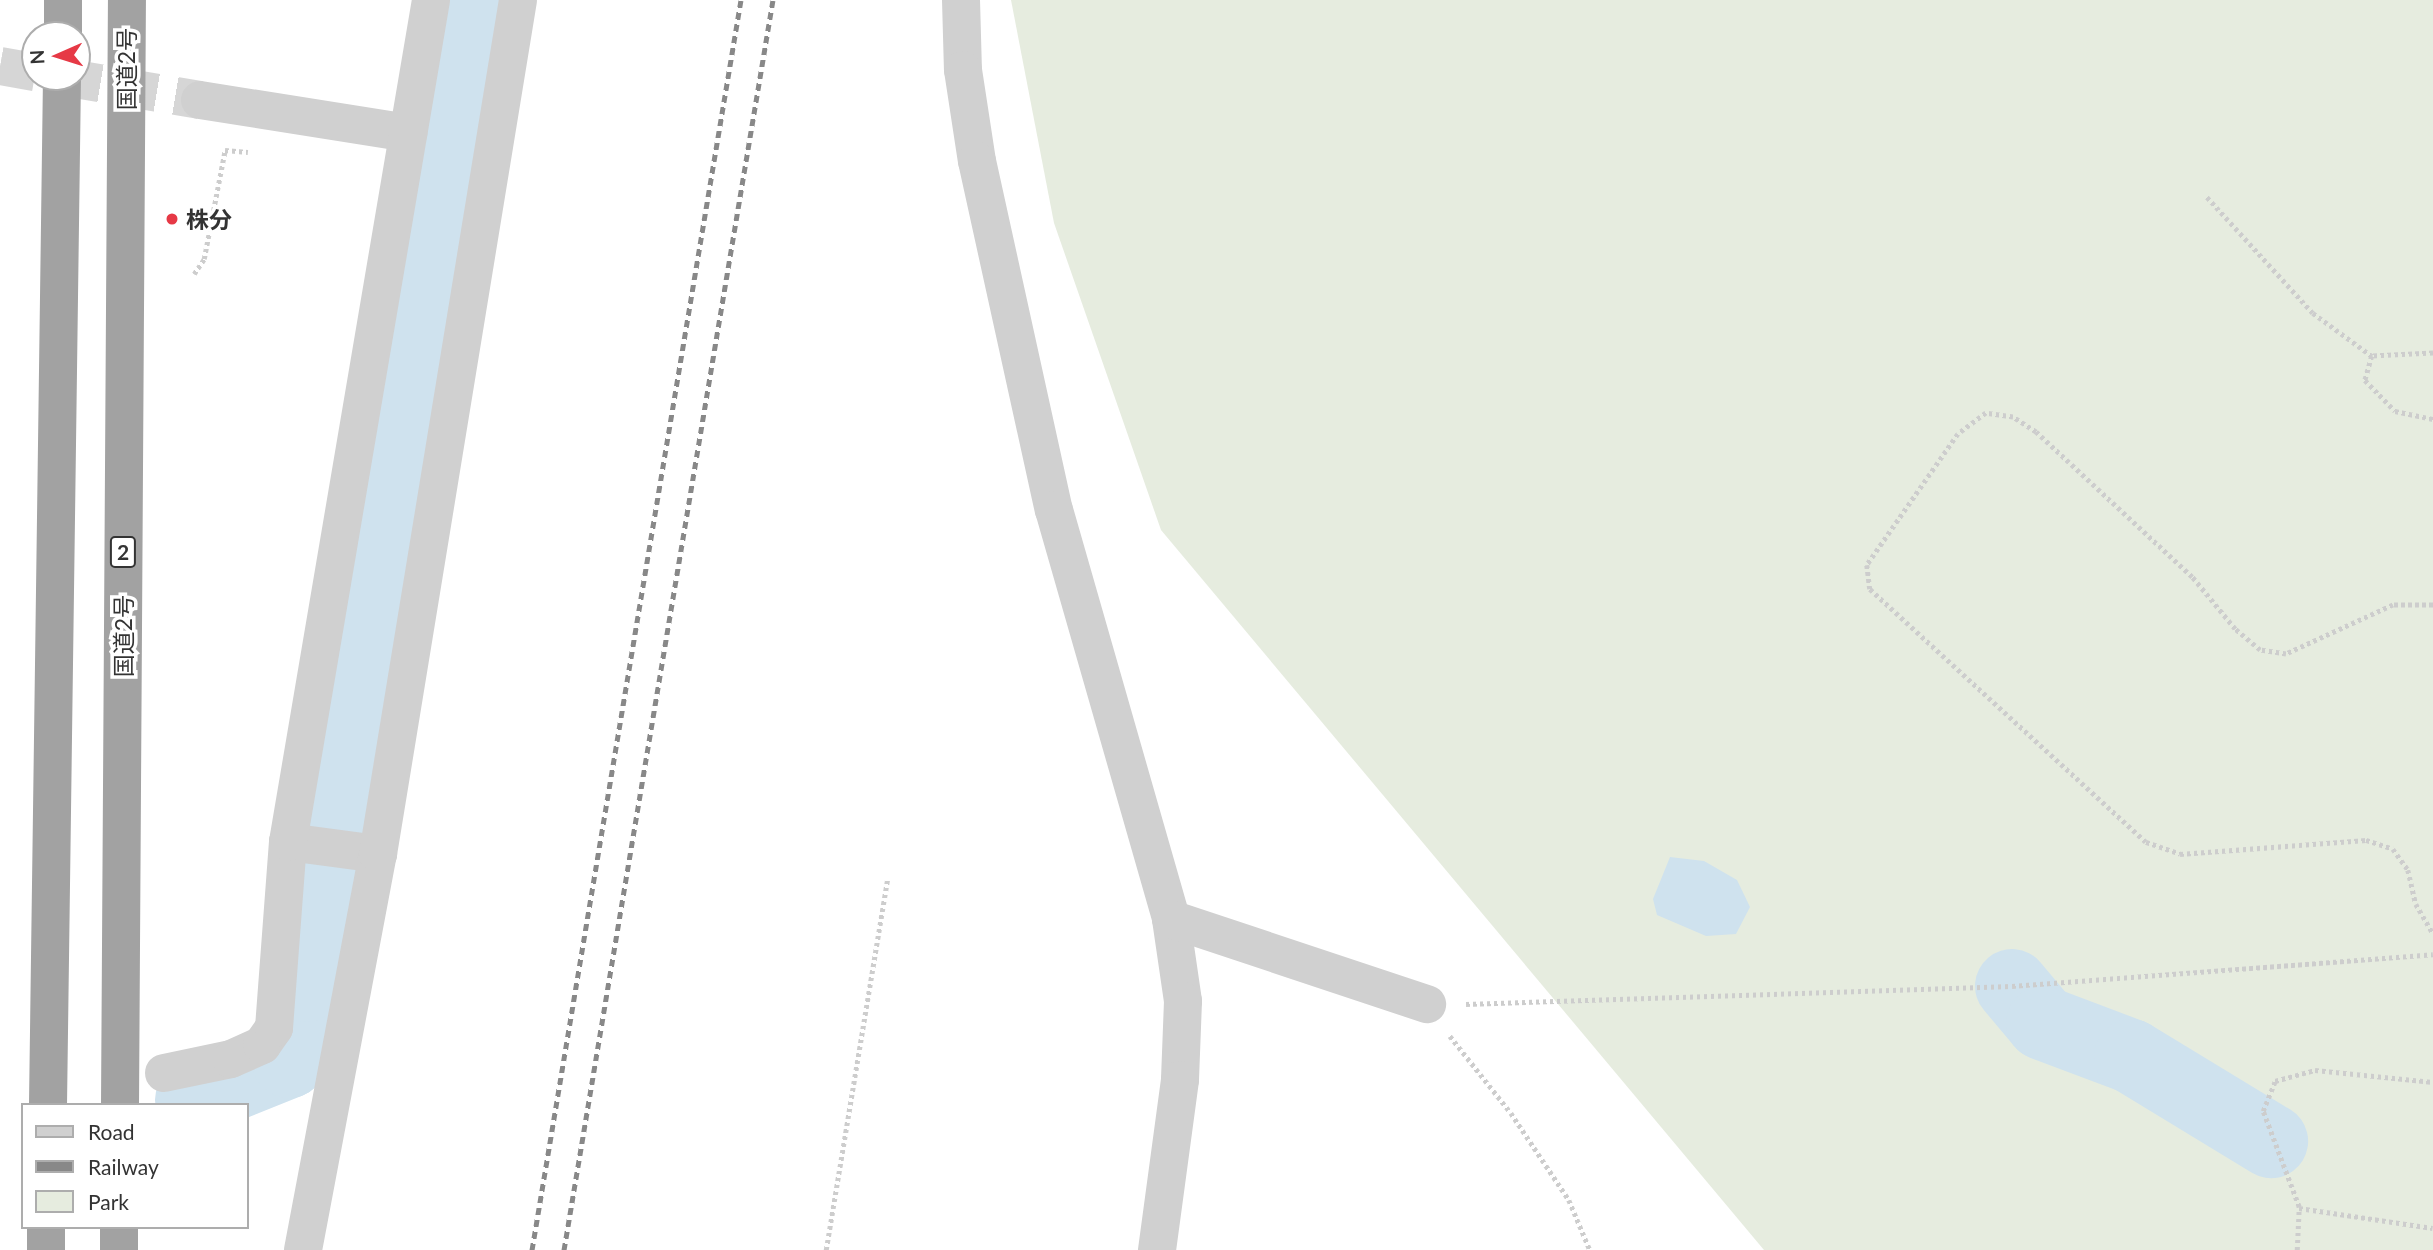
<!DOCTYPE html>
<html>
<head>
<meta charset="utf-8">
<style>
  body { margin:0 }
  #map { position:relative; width:2433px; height:1250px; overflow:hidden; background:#fff; font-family:Lato,"Noto Sans JP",sans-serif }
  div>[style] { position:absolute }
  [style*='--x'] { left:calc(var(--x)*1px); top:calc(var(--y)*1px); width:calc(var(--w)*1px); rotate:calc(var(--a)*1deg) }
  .green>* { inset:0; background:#e6ecdf }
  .water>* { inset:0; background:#cfe2ee }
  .river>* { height:74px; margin:-37px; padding:0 37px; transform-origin:37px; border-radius:37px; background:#cfe2ee }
  .minor-tunnel>* { height:38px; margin-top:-19px; transform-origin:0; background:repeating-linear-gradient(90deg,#d6d6d6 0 38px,transparent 0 57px) }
  .path>* { height:4.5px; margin-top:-2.25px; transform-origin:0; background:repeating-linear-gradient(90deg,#cdcdcd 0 3.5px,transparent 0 7px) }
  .minor>* { height:38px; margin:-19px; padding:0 19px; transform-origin:19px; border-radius:19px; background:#d0d0d0 }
  .trunk>* { height:38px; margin:-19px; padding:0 19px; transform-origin:19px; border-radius:19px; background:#a2a2a2 }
  .rail>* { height:5px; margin-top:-2.5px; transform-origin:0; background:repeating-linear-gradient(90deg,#888 0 7px,transparent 0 12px) }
  .dots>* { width:19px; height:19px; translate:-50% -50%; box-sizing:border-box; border:4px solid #fff; border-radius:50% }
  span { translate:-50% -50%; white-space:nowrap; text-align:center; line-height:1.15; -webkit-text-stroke:7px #fff; paint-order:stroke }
  .shield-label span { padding:2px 5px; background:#fff; border:2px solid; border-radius:5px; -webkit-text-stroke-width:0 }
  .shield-label { font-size:21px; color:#333; font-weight:700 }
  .street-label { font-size:23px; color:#333 }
  .poi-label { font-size:23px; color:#333; font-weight:700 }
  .left { translate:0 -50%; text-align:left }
  .legend { position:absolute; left:21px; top:1103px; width:228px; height:126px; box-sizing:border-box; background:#fff; border:2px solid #adadad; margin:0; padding:9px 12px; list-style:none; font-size:21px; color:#333 }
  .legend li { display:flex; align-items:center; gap:14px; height:35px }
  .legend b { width:35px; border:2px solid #adadad }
  .north { position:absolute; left:21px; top:21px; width:70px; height:70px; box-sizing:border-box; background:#fff; border:2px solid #adadad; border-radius:50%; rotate:267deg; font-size:19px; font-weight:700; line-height:28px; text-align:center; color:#333 }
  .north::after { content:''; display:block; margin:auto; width:24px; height:32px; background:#e63946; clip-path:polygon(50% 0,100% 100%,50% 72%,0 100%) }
</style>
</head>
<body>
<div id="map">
  <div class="green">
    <div style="clip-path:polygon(1011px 0,2433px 0,2433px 1250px,1764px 1250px,1161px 530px,1054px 223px)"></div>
  </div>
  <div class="water">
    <div style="clip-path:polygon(1670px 857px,1704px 861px,1737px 880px,1750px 907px,1736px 934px,1706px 936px,1657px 915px,1653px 899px)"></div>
  </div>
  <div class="river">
    <div style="--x:2012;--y:986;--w:48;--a:50"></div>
    <div style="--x:2043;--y:1023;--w:94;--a:20.6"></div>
    <div style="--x:2131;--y:1056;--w:164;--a:31.3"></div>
    <div style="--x:192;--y:1100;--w:105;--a:-21.9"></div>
    <div style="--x:289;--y:1061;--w:78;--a:-77.4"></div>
    <div style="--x:306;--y:985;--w:998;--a:-80.72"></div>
  </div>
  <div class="minor-tunnel">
    <div style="--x:0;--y:66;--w:36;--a:10"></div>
    <div style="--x:63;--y:77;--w:139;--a:9.5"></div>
  </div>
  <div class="path">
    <div style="--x:2207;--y:197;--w:157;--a:47.6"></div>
    <div style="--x:2313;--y:313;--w:73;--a:36.1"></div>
    <div style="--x:194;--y:274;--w:18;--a:-56"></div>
    <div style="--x:204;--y:259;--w:111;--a:-79.1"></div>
    <div style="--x:225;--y:150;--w:23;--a:5"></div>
    <div style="--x:2433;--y:353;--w:61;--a:177.2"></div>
    <div style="--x:2372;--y:356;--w:25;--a:106"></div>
    <div style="--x:2365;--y:380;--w:43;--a:45.9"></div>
    <div style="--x:2395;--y:411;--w:39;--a:12"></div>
    <div style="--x:2433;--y:605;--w:40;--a:180"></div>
    <div style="--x:2393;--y:605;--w:118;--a:155.4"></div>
    <div style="--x:2286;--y:654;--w:26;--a:-171"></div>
    <div style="--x:2260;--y:650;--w:33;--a:-140"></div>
    <div style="--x:2235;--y:629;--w:67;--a:-129.6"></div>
    <div style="--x:2192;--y:577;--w:213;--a:-137.1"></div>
    <div style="--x:2036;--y:432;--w:27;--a:-147"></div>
    <div style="--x:2013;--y:417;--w:27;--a:-172"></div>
    <div style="--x:1986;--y:413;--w:35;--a:143"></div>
    <div style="--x:1958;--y:434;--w:160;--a:124.8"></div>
    <div style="--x:1867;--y:565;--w:24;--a:83"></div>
    <div style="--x:1870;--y:589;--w:374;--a:42.5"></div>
    <div style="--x:2146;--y:842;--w:36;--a:19"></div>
    <div style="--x:2180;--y:854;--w:187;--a:-4.3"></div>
    <div style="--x:2366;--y:840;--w:28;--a:18"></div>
    <div style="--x:2393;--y:849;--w:26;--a:54"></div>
    <div style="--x:2408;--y:870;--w:35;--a:77"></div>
    <div style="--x:2416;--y:904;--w:34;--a:60"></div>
    <div style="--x:1466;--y:1004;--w:546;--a:-1.89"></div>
    <div style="--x:2012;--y:986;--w:422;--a:-4.3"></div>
    <div style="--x:1450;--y:1036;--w:98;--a:51.6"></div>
    <div style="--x:1511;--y:1113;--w:105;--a:56.3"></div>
    <div style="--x:1569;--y:1200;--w:54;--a:67.2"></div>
    <div style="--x:2299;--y:1208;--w:135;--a:8.5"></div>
    <div style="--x:826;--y:1250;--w:375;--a:-80.6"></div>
    <div style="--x:2297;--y:1250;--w:43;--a:-87.3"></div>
    <div style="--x:2299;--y:1207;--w:103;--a:-110.6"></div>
    <div style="--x:2263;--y:1111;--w:32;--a:-68"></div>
    <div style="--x:2275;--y:1081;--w:41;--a:-15.4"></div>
    <div style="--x:2315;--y:1070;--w:119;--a:5.8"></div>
  </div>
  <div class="minor">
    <div style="--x:961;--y:0;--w:70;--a:88.4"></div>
    <div style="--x:963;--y:70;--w:92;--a:81.3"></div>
    <div style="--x:977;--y:161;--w:357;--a:77.6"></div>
    <div style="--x:1054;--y:510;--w:425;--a:74"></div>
    <div style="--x:1171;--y:919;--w:83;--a:81.7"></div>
    <div style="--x:1183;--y:1001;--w:79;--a:92.2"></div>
    <div style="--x:1180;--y:1080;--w:172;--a:97.7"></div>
    <div style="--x:200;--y:100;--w:211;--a:9"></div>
    <div style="--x:288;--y:842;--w:91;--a:7.6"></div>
    <div style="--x:1171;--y:919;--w:270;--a:18.4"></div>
    <div style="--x:164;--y:1073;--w:68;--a:-11.8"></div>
    <div style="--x:231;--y:1059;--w:34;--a:-24"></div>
    <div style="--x:262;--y:1045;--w:21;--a:-55"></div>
    <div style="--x:274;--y:1028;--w:187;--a:-85.7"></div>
    <div style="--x:288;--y:842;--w:854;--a:-80.36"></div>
    <div style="--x:303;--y:1250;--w:403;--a:-79.3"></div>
    <div style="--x:378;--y:854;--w:865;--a:-80.69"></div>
  </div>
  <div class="trunk">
    <div style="--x:63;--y:35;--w:35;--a:-90"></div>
    <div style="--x:48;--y:1105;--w:1028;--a:-89.22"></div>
    <div style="--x:120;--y:1105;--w:1105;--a:-89.64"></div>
    <div style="--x:46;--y:1250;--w:23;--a:-90"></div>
    <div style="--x:119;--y:1250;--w:23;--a:-90"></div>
  </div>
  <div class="rail">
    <div style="--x:532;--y:1250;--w:1267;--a:-80.51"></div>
    <div style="--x:564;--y:1250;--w:1267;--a:-80.51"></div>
  </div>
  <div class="dots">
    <div style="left:172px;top:219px;background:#e63946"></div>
  </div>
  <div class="shield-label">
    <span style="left:123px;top:552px">2</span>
  </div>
  <div class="street-label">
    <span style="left:126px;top:69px;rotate:-90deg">国道2号</span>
    <span style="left:123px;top:636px;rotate:-90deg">国道2号</span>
  </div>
  <div class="poi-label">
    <span class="left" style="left:186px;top:219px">株分</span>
  </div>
  <ul class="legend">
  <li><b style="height:9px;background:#d0d0d0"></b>Road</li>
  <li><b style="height:9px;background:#888"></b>Railway</li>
  <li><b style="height:19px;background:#e6ecdf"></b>Park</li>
  </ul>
  <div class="north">N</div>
</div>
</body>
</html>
